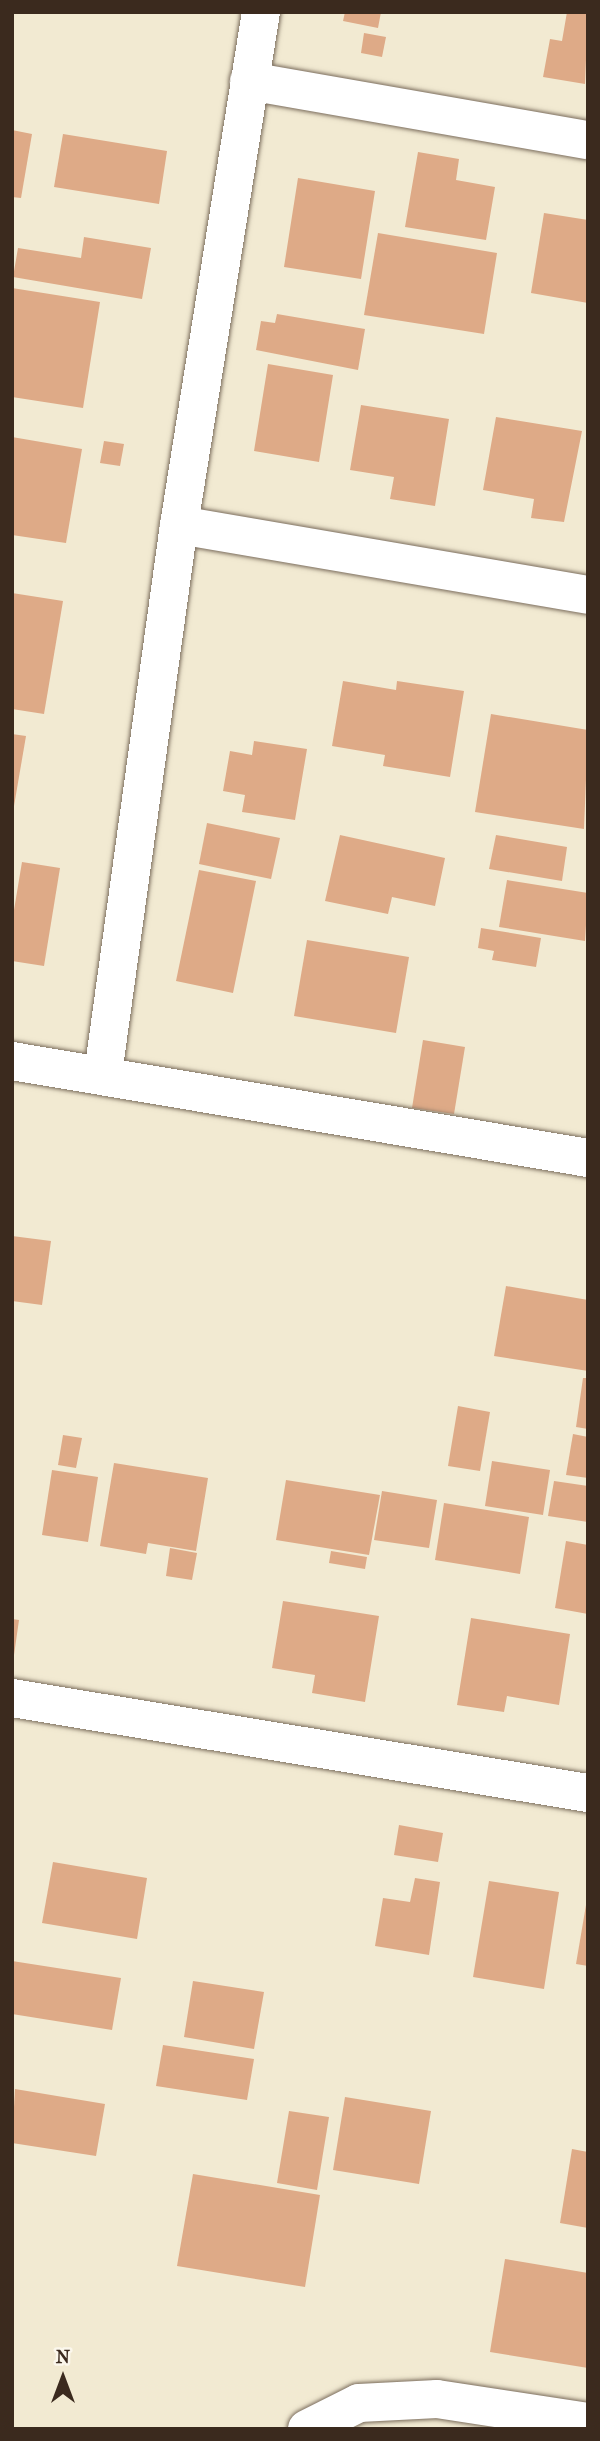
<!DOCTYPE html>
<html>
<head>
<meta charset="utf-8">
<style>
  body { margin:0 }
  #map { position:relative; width:600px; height:2441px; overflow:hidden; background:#f2ead2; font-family:"IM FELL French Canon",serif }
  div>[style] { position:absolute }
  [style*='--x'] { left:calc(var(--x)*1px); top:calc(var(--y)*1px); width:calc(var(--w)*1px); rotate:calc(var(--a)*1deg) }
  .building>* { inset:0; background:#deaa87 }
  .roads { filter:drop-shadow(0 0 2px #7b6d5d) drop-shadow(0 0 2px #7b6d5d) }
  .street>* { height:38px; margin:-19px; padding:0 19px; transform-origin:19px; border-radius:19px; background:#fff }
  span { translate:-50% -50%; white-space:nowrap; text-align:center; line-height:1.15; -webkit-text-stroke:7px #fbf7ec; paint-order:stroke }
  .frame { position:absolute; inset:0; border:14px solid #3b2a1e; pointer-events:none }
  .north { position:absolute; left:28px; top:2343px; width:70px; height:70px; -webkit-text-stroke:5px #fbf7ec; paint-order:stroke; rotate:0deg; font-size:19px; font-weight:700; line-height:28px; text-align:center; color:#3b2a1e }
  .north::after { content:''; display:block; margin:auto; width:24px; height:32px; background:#3b2a1e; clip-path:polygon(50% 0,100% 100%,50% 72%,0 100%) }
</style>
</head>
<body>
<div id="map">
  <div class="building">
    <div style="clip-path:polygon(345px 12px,381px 12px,378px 28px,343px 21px)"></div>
    <div style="clip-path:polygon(567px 12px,588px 12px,585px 84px,543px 77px,550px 39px,562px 41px)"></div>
    <div style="clip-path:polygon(364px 33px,386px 37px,382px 57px,361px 53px)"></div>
    <div style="clip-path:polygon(12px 130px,32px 134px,21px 198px,12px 197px)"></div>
    <div style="clip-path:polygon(63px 134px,167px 151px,159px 204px,54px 187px)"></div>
    <div style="clip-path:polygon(418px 152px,459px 159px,456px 180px,495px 187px,486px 240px,405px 227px)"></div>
    <div style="clip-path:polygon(298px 178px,375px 191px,361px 279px,284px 267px)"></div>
    <div style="clip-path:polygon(544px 213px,588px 220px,588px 303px,531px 293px)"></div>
    <div style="clip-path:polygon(378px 233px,497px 253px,484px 334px,364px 315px)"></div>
    <div style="clip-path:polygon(84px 237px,151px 248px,142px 299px,13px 277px,18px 248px,81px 258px)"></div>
    <div style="clip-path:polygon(12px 288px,100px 302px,83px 408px,12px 397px)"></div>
    <div style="clip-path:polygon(277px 314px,365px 329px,358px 370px,256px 350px,261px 321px,275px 323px)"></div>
    <div style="clip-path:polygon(268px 364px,333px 375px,319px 462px,254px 451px)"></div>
    <div style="clip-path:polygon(361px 405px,449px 419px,435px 506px,390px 499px,394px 477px,350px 470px)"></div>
    <div style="clip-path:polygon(496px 417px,582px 431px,564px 522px,531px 518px,534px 499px,483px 490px)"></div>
    <div style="clip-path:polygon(12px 437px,82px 449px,66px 543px,12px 535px)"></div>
    <div style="clip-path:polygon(104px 441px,124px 444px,120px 466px,100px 463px)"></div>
    <div style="clip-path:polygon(12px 593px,63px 601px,44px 714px,12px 709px)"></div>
    <div style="clip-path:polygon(343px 681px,396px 690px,397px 681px,464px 691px,450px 777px,383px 766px,385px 755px,332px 746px)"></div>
    <div style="clip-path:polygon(491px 714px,588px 730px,584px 829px,475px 812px)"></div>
    <div style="clip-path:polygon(12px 734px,26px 736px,14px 806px,12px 806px)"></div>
    <div style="clip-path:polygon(254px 741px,307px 749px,295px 820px,242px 812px,245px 795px,223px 791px,230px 751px,252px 755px)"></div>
    <div style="clip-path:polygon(207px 823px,280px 838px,271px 879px,199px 864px)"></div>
    <div style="clip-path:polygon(340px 835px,445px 858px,435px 906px,392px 897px,388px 914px,325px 901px)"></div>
    <div style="clip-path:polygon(496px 835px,567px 847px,562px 881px,489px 869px)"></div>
    <div style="clip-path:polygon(22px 862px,60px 868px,44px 966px,12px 961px,12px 922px)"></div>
    <div style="clip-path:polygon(199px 870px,256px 881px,233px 993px,176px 981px)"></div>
    <div style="clip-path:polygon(507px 880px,588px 893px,585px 941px,499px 927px)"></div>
    <div style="clip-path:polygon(481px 928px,541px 938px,536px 967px,492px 960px,494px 951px,478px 948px)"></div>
    <div style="clip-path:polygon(307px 940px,409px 957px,396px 1033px,294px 1016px)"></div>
    <div style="clip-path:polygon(423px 1040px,465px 1047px,454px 1114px,412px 1108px)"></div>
    <div style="clip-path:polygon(12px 1236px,51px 1241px,42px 1305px,12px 1301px)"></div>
    <div style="clip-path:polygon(506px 1286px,588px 1300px,588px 1371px,494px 1356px)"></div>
    <div style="clip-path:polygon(583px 1378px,588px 1378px,588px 1429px,576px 1427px)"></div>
    <div style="clip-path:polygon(458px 1406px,490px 1412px,480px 1471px,448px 1466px)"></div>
    <div style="clip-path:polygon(573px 1434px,588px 1437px,588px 1478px,566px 1475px)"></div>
    <div style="clip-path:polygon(63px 1435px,82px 1438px,76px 1468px,58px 1465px)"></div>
    <div style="clip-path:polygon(492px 1461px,550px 1470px,543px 1515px,485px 1506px)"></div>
    <div style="clip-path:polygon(114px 1463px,208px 1478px,196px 1551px,148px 1543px,146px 1554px,100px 1546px)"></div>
    <div style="clip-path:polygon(52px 1470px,98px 1477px,88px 1542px,42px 1535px)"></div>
    <div style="clip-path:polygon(286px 1480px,380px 1495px,369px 1555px,276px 1540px)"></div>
    <div style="clip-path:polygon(554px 1481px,588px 1486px,588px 1522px,548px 1516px)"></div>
    <div style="clip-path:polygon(382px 1491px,437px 1500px,429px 1548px,374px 1540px)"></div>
    <div style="clip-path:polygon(444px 1503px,529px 1517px,520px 1574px,435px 1560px)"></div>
    <div style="clip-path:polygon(566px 1541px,588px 1545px,588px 1614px,555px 1608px)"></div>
    <div style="clip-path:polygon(170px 1548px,197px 1553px,192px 1580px,166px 1576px)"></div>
    <div style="clip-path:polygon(331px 1551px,367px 1557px,365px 1569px,329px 1563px)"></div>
    <div style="clip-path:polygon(283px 1601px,379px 1616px,365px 1702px,312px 1693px,315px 1675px,272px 1668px)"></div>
    <div style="clip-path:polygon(471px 1618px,570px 1634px,559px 1705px,507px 1696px,504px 1712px,457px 1705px)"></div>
    <div style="clip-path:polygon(12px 1619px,19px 1620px,14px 1655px,12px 1655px)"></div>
    <div style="clip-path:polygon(399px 1825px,443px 1833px,438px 1862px,394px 1855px)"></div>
    <div style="clip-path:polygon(53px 1862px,147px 1878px,137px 1939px,42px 1923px)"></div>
    <div style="clip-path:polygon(415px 1878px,440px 1882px,429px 1955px,375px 1946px,383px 1898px,410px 1902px)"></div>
    <div style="clip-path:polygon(489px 1881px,559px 1892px,544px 1989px,473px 1977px)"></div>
    <div style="clip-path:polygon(586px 1905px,588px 1906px,588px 1966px,576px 1964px)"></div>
    <div style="clip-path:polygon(12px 1961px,121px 1978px,112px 2030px,12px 2014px)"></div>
    <div style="clip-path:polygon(193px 1981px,264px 1992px,254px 2049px,184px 2037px)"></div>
    <div style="clip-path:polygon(163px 2045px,254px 2059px,247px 2100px,156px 2086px)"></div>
    <div style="clip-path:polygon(15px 2089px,105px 2104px,96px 2156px,12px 2143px)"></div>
    <div style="clip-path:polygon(345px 2097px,431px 2111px,419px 2184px,333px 2170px)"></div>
    <div style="clip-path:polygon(289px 2111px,329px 2117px,317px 2190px,277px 2183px)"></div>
    <div style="clip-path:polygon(572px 2149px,588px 2152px,588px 2228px,560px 2223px)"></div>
    <div style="clip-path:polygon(193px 2174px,320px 2195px,305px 2287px,177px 2266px)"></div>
    <div style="clip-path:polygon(505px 2259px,588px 2273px,588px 2368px,490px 2352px)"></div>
  </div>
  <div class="roads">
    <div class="street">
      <div style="--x:249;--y:81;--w:344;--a:9.9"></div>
      <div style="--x:179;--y:525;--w:415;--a:9.7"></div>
      <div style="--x:12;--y:1061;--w:584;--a:9.56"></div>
      <div style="--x:103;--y:1074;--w:554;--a:-82.12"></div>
      <div style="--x:179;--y:525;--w:520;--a:-80.92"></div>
      <div style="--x:12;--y:1698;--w:584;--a:9.37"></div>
      <div style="--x:307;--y:2429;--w:58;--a:-26.6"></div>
      <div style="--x:359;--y:2403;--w:78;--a:-2.9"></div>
      <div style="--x:437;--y:2399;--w:153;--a:8.7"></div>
    </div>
  </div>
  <div class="frame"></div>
  <div class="north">N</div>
</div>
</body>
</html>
